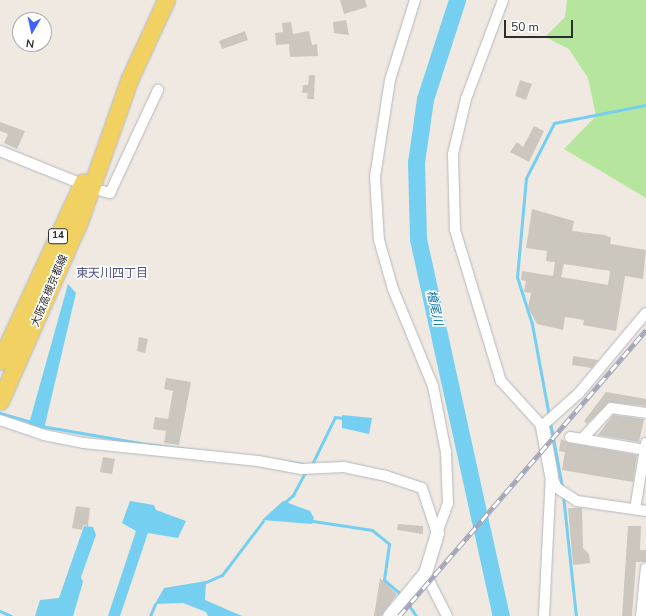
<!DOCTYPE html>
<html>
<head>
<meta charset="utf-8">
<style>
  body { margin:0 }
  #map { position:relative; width:646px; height:616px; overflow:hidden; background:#efe9e1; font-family:"Nunito Sans","Noto Sans JP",sans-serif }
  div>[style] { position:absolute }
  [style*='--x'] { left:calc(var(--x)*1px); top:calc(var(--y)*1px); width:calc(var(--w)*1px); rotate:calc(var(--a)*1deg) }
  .green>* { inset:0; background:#b6e59e }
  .water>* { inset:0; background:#75cff0 }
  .stream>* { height:3px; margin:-1.5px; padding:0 1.5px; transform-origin:1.5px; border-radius:1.5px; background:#75cff0 }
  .river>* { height:17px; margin:-8.5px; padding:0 8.5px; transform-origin:8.5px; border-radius:8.5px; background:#75cff0 }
  .building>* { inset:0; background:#cbc7bf }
  .roads { filter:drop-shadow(0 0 1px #b4b7c1) drop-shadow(0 0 1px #b4b7c1) }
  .minor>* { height:10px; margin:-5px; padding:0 5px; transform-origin:5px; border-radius:5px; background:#fff }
  .tertiary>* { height:13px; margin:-6.5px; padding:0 6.5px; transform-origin:6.5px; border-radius:6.5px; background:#fff }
  .primary>* { height:17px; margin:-8.5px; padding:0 8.5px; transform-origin:8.5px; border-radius:8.5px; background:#f2d163 }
  .rail>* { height:4.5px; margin-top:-2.25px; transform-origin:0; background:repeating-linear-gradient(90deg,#fff 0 9px,#a3a6b8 0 18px); box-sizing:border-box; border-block:1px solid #a3a6b8 }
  span { translate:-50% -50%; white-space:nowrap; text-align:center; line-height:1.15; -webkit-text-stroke:3px #fff; paint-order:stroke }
  .shield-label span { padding:1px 3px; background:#fff; border:1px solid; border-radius:3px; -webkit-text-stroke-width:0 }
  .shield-label { font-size:10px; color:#2e2e2e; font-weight:700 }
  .street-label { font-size:11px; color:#2e2e2e }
  .neighbourhood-label { font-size:12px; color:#4d5680 }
  .water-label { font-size:12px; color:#0d6fa3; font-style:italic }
  .north { position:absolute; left:12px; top:12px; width:40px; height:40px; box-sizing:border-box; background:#fff; border:1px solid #ababab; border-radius:50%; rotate:189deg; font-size:11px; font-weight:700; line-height:16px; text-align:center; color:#2e2e2e }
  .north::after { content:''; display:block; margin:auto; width:14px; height:18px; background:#4264fb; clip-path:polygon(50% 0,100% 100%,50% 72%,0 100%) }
  .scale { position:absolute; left:504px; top:20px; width:69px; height:18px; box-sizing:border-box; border:2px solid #2e2e2e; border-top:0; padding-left:5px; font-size:12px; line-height:14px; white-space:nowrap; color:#2e2e2e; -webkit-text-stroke:3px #fff; paint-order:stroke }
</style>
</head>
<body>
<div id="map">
  <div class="green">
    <div style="clip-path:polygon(567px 0,646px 0,646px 198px,564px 149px,596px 116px,588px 78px,569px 49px,545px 37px,565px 17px)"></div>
  </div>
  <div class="water">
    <div style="clip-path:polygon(68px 284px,76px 293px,44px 429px,29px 424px)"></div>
    <div style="clip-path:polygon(342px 415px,372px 418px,369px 434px,342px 428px)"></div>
    <div style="clip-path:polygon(130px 501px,154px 505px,156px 510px,186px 521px,178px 538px,148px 533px,120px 616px,108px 616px,136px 531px,122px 523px)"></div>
    <div style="clip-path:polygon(283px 501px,310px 511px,314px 518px,312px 524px,262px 520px)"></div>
    <div style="clip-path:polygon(84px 526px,93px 527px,96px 535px,81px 577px,83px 582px,73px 616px,35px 616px,40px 600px,59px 598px)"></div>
    <div style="clip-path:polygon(206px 581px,205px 600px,242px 616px,208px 616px,206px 612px,183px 603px,155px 604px,164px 588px)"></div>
  </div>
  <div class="stream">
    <div style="--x:0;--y:413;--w:35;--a:16"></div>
    <div style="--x:549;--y:416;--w:94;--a:-100.5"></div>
    <div style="--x:532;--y:324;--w:49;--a:-107.7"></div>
    <div style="--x:517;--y:277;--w:99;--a:-84.8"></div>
    <div style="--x:526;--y:178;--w:62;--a:-63"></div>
    <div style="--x:554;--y:123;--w:94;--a:-11.1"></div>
    <div style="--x:550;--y:422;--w:66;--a:79.5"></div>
    <div style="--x:41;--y:426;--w:99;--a:9.8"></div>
    <div style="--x:139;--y:443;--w:164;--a:7.3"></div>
    <div style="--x:312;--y:464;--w:52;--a:-63.9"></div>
    <div style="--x:335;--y:417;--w:7;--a:8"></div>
    <div style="--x:563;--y:495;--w:122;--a:83.9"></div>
    <div style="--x:285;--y:502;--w:11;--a:-41"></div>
    <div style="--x:293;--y:495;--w:27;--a:-62"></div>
    <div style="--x:313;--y:521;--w:60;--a:8.7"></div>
    <div style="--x:372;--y:530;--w:22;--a:39"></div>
    <div style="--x:389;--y:544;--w:36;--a:98"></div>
    <div style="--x:384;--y:580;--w:23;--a:40"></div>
    <div style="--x:206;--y:582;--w:17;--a:-24"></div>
    <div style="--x:222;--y:575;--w:68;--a:-52.8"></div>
    <div style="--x:406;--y:601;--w:18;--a:56"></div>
    <div style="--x:0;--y:611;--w:12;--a:24"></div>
    <div style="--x:150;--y:616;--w:13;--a:-67"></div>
  </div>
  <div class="river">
    <div style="--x:457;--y:0;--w:104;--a:107.9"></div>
    <div style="--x:425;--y:99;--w:64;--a:98.1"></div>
    <div style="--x:416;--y:162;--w:77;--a:88.5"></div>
    <div style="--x:418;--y:239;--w:386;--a:77.6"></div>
  </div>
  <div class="building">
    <div style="clip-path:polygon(340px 0,365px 0,367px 7px,344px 14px)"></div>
    <div style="clip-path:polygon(346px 20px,349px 35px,334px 33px,333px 22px)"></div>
    <div style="clip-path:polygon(291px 22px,293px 34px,309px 31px,312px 45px,317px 44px,318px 56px,290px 57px,289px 44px,276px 45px,275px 33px,283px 32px,282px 23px)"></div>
    <div style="clip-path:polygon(245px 31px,248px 40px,222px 49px,219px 41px)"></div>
    <div style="clip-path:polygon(309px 75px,315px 75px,314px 99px,307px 99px,308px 93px,302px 93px,303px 85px,308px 85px)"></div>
    <div style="clip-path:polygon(520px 80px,532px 84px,526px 100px,515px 96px)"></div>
    <div style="clip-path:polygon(0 122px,25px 131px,17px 149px,4px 143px,8px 134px,0 131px)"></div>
    <div style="clip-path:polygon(534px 126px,544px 131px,529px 162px,510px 152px,517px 142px,523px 147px)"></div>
    <div style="clip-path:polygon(evenodd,532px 209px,574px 221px,572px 231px,605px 235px,611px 238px,610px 244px,646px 250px,643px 279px,625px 276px,616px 331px,583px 325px,584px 320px,565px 317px,563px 330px,537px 324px,528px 307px,531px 293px,524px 292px,526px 281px,521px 280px,522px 271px,553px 276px,555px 262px,546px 261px,547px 251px,526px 248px,532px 209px,564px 264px,610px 271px,608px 285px,561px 277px,564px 264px)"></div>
    <div style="clip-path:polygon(139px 337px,148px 339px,145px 353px,137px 351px)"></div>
    <div style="clip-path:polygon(573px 356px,598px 360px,592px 368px,572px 365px)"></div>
    <div style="clip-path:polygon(166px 378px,191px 382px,179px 445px,164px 443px,166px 431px,153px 429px,155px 417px,168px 419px,173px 391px,164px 389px)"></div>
    <div style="clip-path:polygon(606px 392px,646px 399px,646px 406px,609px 402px,587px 424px,584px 421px)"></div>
    <div style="clip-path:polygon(613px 415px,644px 419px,639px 442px,598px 435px)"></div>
    <div style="clip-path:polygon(561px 439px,569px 443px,637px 455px,633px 482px,562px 470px,565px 452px,559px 451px)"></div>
    <div style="clip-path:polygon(103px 457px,115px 459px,112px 474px,100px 472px)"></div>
    <div style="clip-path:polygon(76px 506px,90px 508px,88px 526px,83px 525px,82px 530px,72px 528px)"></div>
    <div style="clip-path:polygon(568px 508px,582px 508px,583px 548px,589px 554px,590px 563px,573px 565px)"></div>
    <div style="clip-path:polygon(398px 524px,423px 526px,423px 534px,397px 530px)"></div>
    <div style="clip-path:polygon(628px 526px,641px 526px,640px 550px,646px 550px,646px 562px,636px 562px,632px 616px,622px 616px)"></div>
    <div style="clip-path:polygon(380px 578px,397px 594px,381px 616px,374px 616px)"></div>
  </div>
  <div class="roads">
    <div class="minor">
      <div style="--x:415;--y:0;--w:84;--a:107.4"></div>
      <div style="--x:390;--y:80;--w:98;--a:98.8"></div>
      <div style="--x:375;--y:177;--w:63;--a:86.4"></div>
      <div style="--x:379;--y:240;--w:51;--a:74.1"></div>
      <div style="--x:393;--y:289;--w:105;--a:67.6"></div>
      <div style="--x:433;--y:386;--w:67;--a:78.9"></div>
      <div style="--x:446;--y:452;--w:51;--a:87.8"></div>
      <div style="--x:448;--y:503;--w:32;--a:110"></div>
      <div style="--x:503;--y:0;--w:106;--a:110.5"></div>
      <div style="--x:466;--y:99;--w:57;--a:103.3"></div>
      <div style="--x:453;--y:154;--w:76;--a:88.5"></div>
      <div style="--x:455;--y:230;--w:158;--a:73.1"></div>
      <div style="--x:501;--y:381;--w:61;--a:47.7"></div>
      <div style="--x:542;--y:426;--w:50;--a:-41.7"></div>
      <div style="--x:579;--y:393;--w:104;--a:-50.1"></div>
      <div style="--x:0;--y:151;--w:88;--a:21.9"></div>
      <div style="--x:91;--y:188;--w:20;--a:15"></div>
      <div style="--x:110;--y:193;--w:114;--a:-65"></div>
      <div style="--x:0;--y:420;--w:46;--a:18.8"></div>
      <div style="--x:44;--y:435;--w:41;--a:11.3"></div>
      <div style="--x:84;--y:443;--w:175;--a:5.9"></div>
      <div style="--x:258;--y:461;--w:44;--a:10.5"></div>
      <div style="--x:301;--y:469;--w:43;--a:-2.7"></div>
      <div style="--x:344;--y:467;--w:40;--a:12"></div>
      <div style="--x:383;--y:475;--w:41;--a:18.4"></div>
      <div style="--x:422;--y:488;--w:47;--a:71.6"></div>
      <div style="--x:570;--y:437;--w:76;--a:9.8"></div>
      <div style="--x:582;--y:439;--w:42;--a:-46.9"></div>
      <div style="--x:611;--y:408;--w:35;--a:8"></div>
      <div style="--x:552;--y:477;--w:12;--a:66"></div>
      <div style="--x:557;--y:488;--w:24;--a:33"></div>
      <div style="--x:577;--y:501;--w:70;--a:8.2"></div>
      <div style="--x:635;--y:509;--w:67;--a:-80.5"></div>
      <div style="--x:425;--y:573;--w:48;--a:62.9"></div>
      <div style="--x:544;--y:616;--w:141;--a:-87.2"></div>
      <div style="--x:641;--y:616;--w:48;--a:-84.1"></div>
    </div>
    <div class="tertiary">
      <div style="--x:542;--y:426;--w:50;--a:79.6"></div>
      <div style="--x:389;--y:616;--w:56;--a:-50.1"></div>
      <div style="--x:425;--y:573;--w:42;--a:-73.3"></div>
    </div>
    <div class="primary">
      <div style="--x:0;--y:361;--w:197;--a:-65.1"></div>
      <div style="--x:0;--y:401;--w:196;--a:-66.2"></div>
      <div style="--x:79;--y:222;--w:153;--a:-70.5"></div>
      <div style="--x:130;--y:78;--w:86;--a:-65.2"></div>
    </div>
  </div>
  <div class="rail">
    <div style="--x:399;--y:616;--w:378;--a:-49.2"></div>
  </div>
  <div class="shield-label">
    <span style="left:58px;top:236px">14</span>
  </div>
  <div class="street-label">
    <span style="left:50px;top:291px;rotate:-67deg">大阪高槻京都線</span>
  </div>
  <div class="neighbourhood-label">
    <span style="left:112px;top:274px">東天川四丁目</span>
  </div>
  <div class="water-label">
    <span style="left:434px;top:308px;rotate:77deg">檜尾川</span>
  </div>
  <div class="north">N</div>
  <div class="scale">50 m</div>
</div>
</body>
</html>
